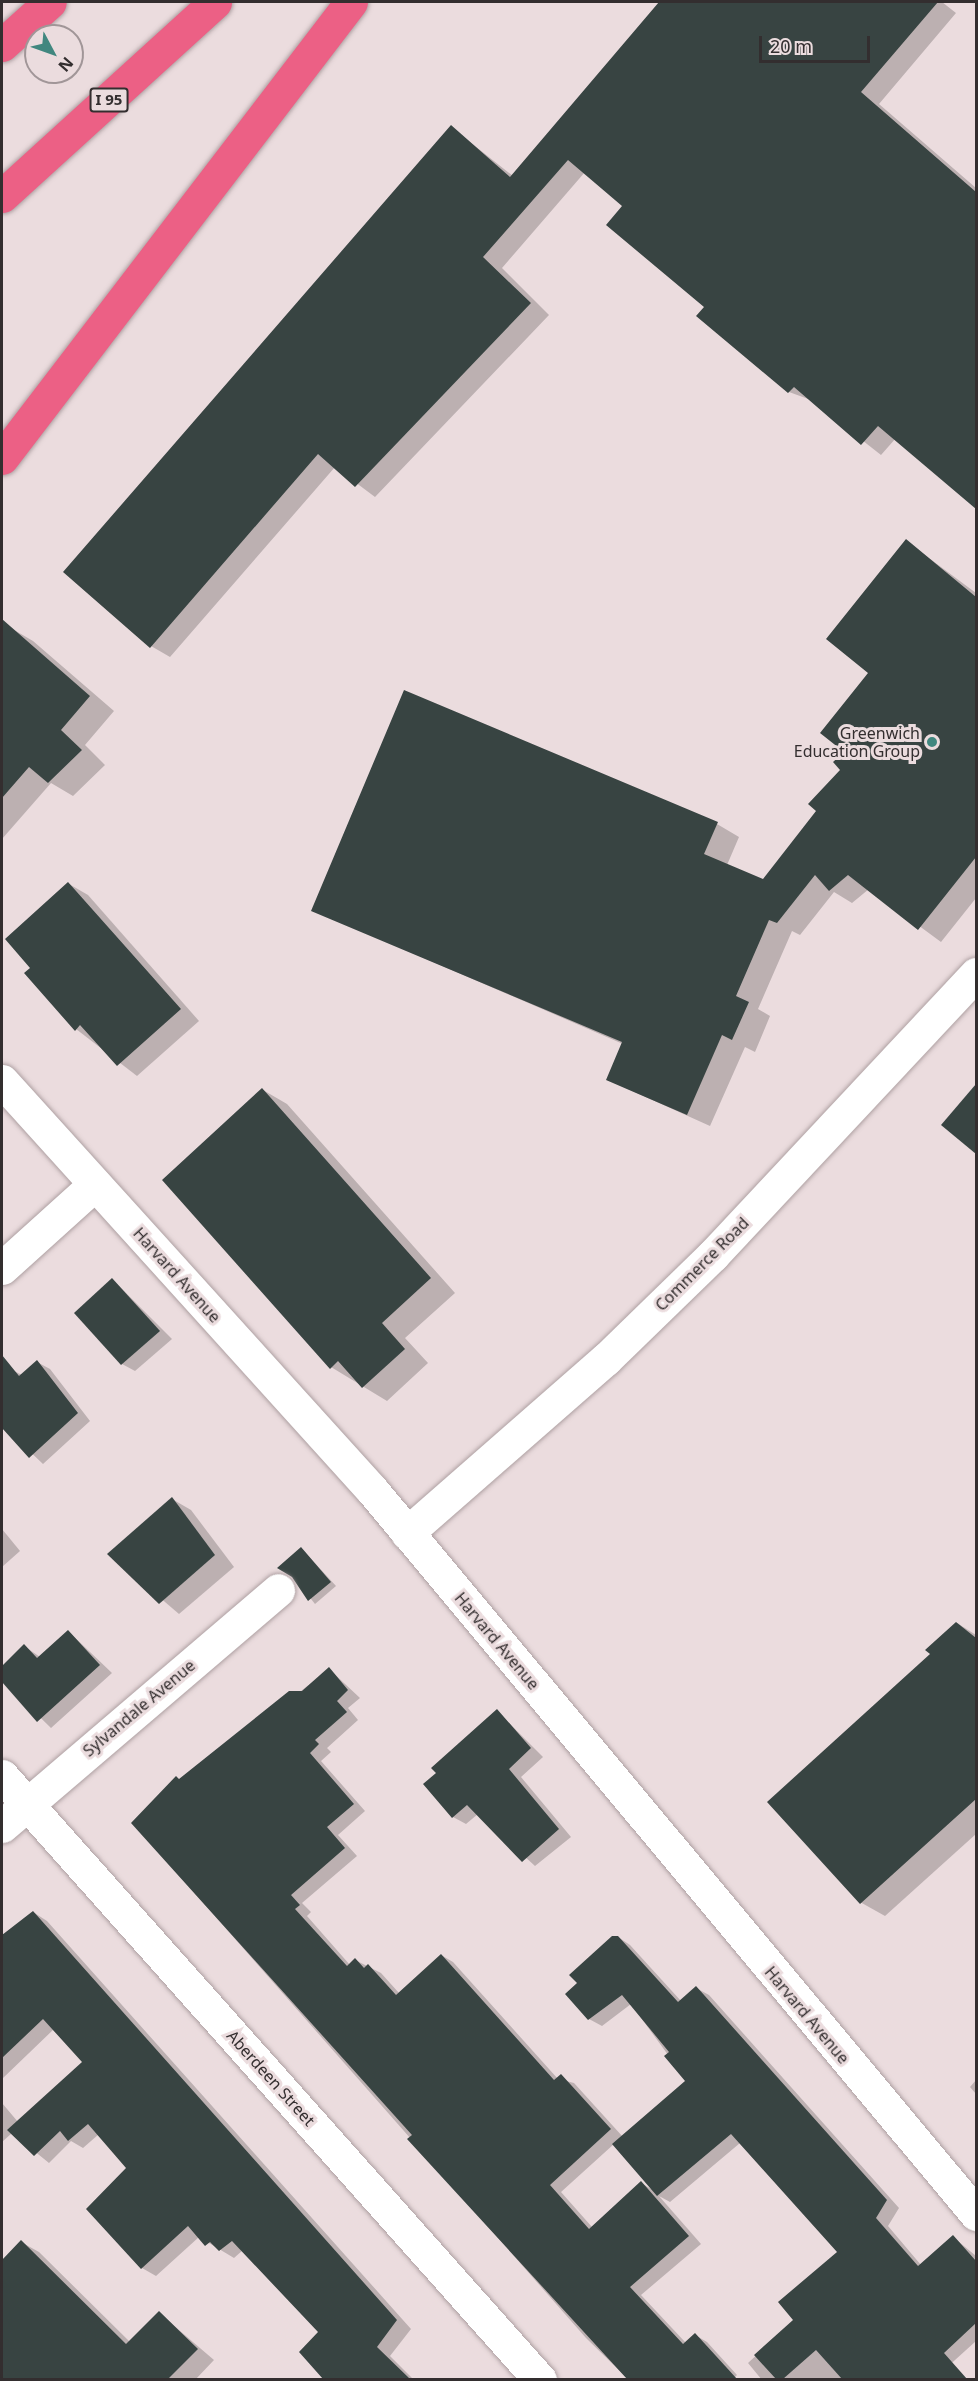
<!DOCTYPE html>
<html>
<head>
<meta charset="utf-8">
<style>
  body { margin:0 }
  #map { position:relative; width:978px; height:2381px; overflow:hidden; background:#ebdcde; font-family:"Noto Sans",sans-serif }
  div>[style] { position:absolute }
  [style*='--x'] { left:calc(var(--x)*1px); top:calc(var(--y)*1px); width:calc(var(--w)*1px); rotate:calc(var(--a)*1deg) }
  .shadow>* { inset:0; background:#0003 }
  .building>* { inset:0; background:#384442 }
  .roads { filter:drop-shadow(0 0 2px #aea0a2) drop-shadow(0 0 2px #aea0a2) }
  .minor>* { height:33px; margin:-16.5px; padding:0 16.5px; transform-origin:16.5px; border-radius:16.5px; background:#fff }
  .highway>* { height:33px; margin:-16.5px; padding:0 16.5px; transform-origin:16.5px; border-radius:16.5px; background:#ec6085 }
  .dots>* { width:16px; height:16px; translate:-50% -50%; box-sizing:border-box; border:3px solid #ebdcde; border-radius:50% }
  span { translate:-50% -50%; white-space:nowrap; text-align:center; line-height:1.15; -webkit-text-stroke:6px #ebdcde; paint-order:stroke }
  .shield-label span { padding:2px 4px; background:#ebdcde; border:2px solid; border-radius:4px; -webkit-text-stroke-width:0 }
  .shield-label { font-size:15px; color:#332e2f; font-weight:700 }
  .poi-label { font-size:16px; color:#332e2f }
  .right { translate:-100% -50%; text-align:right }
  .street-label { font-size:16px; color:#332e2f }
  .frame { position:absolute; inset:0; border:3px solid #332e2f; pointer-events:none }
  .north { position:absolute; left:24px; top:24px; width:60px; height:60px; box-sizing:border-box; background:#ebdcde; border:2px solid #a19698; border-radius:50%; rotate:131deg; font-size:16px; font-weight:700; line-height:24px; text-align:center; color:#332e2f }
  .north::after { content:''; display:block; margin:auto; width:21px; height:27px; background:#41877f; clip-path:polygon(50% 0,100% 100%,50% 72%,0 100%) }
  .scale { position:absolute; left:759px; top:36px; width:111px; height:27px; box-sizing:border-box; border:3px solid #332e2f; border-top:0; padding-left:8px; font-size:18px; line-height:21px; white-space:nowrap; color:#332e2f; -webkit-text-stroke:4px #ebdcde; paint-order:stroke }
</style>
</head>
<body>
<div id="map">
  <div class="shadow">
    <div style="clip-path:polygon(661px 2px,942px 2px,956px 13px,879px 104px,976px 188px,976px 506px,896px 438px,881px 455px,811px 400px,789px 392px,706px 306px,624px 206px,585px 172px,502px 268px,549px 315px,375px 497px,335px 467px,170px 657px,151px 646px,451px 127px,513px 176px)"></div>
    <div style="clip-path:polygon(906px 541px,976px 593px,976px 898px,941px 942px,869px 889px,852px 903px,834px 892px,800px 935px,792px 931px,758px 1009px,770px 1016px,755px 1052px,745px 1047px,710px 1126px,608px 1080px,623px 1044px,313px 910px,717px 824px,739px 837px,727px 865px,763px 880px,818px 811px,842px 770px)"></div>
    <div style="clip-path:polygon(9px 627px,33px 641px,114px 711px,85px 745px,105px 765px,73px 796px,51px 783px,2px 839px,2px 636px)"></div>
    <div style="clip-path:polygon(69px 884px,88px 895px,199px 1021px,137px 1076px,76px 1029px,32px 968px)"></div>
    <div style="clip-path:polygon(263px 1090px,287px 1104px,455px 1293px,405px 1338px,428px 1363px,387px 1401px,331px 1367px)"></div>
    <div style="clip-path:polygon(970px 1094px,976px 1098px,976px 1152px,943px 1125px)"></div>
    <div style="clip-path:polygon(113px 1280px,172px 1339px,135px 1371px,122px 1364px)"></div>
    <div style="clip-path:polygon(37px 1362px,50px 1369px,90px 1421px,43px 1464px,2px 1425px,2px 1382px,14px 1371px,22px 1375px)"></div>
    <div style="clip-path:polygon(172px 1499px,191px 1510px,234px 1567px,179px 1614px,109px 1554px)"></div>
    <div style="clip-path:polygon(2px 1529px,20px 1551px,2px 1567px)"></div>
    <div style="clip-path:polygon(301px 1548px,336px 1586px,315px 1604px,293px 1576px)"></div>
    <div style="clip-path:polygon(957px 1623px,976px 1635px,976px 1834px,885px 1916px,860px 1902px,932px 1654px)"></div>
    <div style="clip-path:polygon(68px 1631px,112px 1673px,51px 1728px,2px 1680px,2px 1668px,24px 1646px,40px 1657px)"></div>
    <div style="clip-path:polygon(evenodd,329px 1669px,360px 1698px,348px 1708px,358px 1720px,327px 1748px,331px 1752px,321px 1761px,365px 1811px,338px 1835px,357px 1856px,302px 1903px,311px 1912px,307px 1916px,350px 1965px,355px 1960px,381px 1973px,399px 1993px,441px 1955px,453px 1962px,558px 2079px,574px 2083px,623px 2137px,687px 2081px,631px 2004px,602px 2026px,589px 2019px,579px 1983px,618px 1937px,630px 1945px,681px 2001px,696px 1988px,709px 1995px,899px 2208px,888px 2226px,921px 2265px,953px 2237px,976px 2256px,976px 2341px,933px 2380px,762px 2380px,748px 2363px,795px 2320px,839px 2252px,740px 2143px,670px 2202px,659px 2196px,701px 2244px,641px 2295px,686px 2343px,695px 2335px,707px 2342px,737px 2375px,732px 2380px,629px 2380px,586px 2338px,133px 1823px,329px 1669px,614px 2144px,653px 2190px,641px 2183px,592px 2227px,561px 2192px,614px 2144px)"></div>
    <div style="clip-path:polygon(497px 1711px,543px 1757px,521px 1777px,571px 1837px,535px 1866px,478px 1814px,466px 1824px,453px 1817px,438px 1773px)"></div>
    <div style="clip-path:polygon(33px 1912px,47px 1921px,411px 2329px,390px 2356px,414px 2380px,326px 2380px,301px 2352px,320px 2332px,243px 2250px,234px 2258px,199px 2237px,156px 2276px,142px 2268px,128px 2168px,99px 2134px,83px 2148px,71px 2141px,49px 2163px,12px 2133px,2px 2142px,2px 2103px,18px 2122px,85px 2062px,54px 2029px,2px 2079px,2px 1939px)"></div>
    <div style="clip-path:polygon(976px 2080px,976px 2094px,970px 2087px)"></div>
    <div style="clip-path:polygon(21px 2242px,39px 2252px,130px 2342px,159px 2313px,214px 2360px,195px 2380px,2px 2380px,2px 2262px)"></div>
  </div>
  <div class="building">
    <div style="clip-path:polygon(659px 2px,938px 2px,861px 92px,976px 192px,976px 509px,878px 426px,861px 445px,794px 387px,788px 393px,696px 316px,704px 307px,606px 225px,622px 206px,568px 160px,483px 257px,531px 303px,355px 487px,318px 454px,150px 648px,63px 572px,451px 125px,510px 177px)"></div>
    <div style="clip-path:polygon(906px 539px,976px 597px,976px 857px,918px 930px,848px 875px,829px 891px,815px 875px,777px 923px,769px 920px,736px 996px,749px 1002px,732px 1040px,722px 1035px,687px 1115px,606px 1080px,622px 1042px,311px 911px,404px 690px,718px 822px,704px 854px,763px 879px,816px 811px,808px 804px,840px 770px,833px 762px,844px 752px,820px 733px,868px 673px,826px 639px)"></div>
    <div style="clip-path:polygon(2px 619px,90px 696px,61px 730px,82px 750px,48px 783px,29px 767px,2px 798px)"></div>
    <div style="clip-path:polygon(68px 882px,181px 1009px,117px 1066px,80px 1025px,75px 1031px,24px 973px,30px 968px,5px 939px)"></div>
    <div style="clip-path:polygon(976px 1084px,976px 1154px,941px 1125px)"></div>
    <div style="clip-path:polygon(262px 1088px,431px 1278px,382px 1323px,405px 1349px,362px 1388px,338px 1361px,330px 1369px,162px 1180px)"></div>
    <div style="clip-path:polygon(112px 1278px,160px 1331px,121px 1365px,74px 1313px)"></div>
    <div style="clip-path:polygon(2px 1355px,19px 1376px,37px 1360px,78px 1413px,29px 1458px,2px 1428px)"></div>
    <div style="clip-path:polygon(172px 1497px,215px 1555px,159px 1604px,107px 1554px)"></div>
    <div style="clip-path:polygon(301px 1547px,331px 1582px,308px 1601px,292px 1577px,277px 1568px)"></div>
    <div style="clip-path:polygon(956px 1622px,976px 1638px,976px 1799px,860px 1904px,767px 1802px,930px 1654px,925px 1650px)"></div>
    <div style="clip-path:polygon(68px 1630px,100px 1665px,37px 1722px,2px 1682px,2px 1666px,24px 1644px,37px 1658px)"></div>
    <div style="clip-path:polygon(329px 1667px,348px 1690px,337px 1701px,347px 1712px,315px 1740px,319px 1744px,310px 1753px,354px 1804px,327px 1827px,345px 1848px,291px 1895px,300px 1905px,295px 1909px,347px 1966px,355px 1958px,364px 1968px,368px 1964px,396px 1995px,441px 1954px,554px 2080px,561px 2074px,611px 2129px,550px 2185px,589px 2229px,641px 2181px,689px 2236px,630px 2287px,683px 2344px,695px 2333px,737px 2379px,627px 2379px,407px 2139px,412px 2135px,131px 1823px,176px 1776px,179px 1779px,289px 1691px,302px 1691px)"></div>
    <div style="clip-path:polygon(497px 1709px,531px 1748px,509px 1769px,559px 1829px,522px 1862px,467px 1805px,452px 1818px,423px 1784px,436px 1773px,431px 1768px)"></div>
    <div style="clip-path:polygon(33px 1911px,397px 2320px,377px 2347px,410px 2379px,323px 2379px,299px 2352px,318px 2332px,232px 2241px,219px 2251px,210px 2242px,205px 2246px,188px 2226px,141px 2269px,86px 2209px,126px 2168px,88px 2124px,68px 2141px,60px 2131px,34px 2156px,7px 2130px,82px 2062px,43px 2019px,2px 2058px,2px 1935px)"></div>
    <div style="clip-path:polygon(612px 1936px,618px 1936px,678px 2002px,696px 1986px,887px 2200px,876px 2218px,918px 2266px,953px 2235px,976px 2261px,976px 2323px,944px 2353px,967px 2379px,842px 2379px,816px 2350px,783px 2379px,776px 2379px,754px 2355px,793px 2320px,778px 2302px,837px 2252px,731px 2134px,657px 2196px,612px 2144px,685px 2081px,664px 2056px,669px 2052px,622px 1995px,588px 2020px,565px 1994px,577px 1983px,569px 1975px)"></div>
    <div style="clip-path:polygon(21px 2240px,126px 2344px,159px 2311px,198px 2349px,168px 2379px,2px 2379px,2px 2260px)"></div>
  </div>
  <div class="roads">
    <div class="minor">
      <div style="--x:2;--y:1081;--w:552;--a:47.87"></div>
      <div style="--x:372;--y:1490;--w:943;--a:50.16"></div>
      <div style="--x:2;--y:1268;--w:125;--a:-42.1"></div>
      <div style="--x:407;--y:1533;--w:264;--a:-41.2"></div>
      <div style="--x:606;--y:1359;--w:149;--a:-44.2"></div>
      <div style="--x:713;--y:1255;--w:385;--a:-46.9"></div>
      <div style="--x:2;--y:1776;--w:809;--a:48.31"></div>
      <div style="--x:2;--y:1826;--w:363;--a:-40.5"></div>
    </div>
    <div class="highway">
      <div style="--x:2;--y:45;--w:64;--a:-41.9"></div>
      <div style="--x:2;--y:196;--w:288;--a:-42.3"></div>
      <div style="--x:2;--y:458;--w:574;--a:-52.57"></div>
    </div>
  </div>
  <div class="dots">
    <div style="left:932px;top:742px;background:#41877f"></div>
  </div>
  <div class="shield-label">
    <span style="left:109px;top:100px">I 95</span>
  </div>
  <div class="poi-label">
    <span class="right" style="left:920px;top:742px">Greenwich<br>Education Group</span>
  </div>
  <div class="street-label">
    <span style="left:702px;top:1264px;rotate:-45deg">Commerce Road</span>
    <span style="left:177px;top:1275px;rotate:48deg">Harvard Avenue</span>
    <span style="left:497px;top:1641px;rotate:50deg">Harvard Avenue</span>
    <span style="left:139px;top:1708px;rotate:-40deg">Sylvandale Avenue</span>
    <span style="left:807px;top:2015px;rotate:50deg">Harvard Avenue</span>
    <span style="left:271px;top:2078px;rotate:48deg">Aberdeen Street</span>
  </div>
  <div class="frame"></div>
  <div class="north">N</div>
  <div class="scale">20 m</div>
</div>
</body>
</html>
